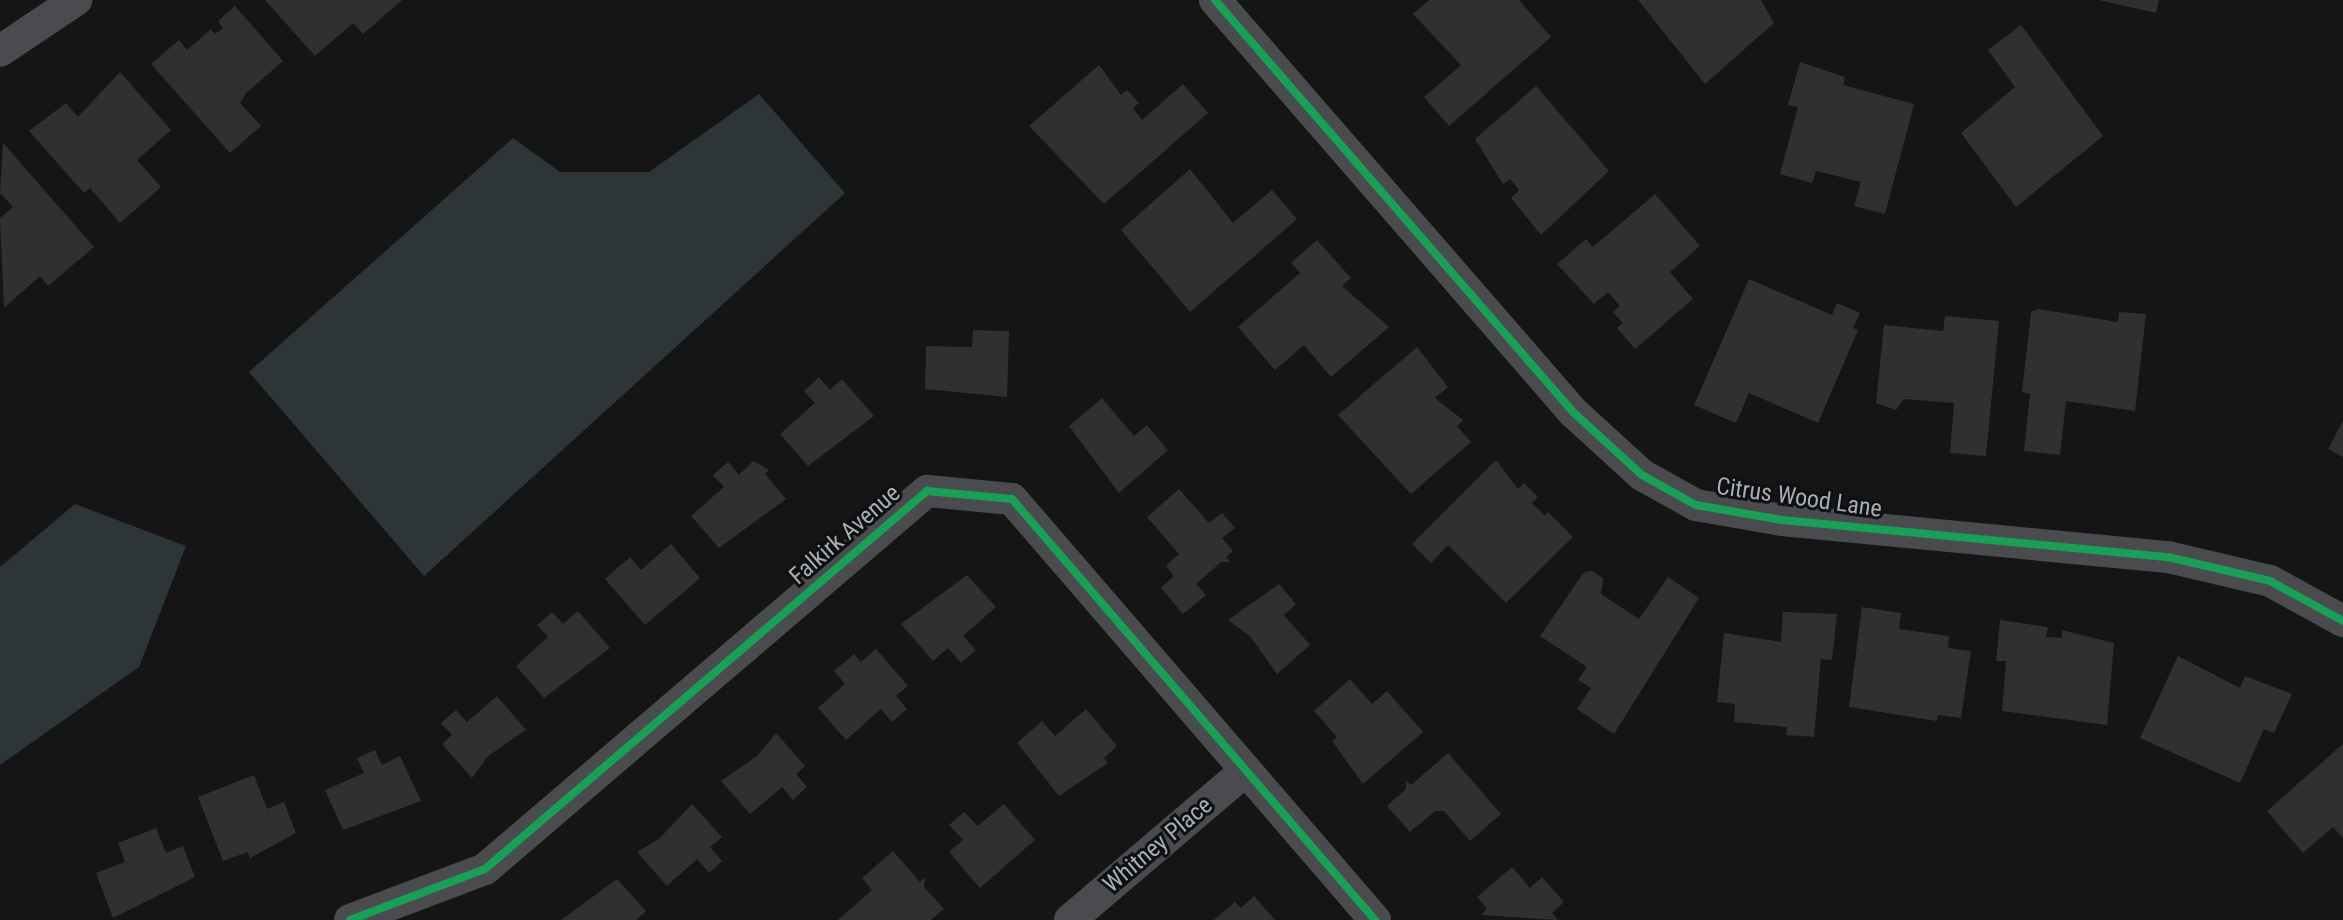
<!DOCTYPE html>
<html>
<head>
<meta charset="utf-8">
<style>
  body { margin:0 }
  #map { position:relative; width:2343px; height:920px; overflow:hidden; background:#151515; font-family:"Roboto Condensed",sans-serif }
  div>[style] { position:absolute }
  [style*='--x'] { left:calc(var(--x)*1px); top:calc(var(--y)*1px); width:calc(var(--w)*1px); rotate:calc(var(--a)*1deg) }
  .water>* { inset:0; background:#2d3539 }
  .building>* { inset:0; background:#2f3030 }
  .minor>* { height:32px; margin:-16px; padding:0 16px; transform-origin:16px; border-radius:16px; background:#4a4b4e }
  .cycleway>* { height:8px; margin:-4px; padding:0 4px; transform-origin:4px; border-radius:4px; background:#1a9f57 }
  span { translate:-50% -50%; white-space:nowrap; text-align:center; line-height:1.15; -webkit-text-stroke:6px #0f1011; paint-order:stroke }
  .street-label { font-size:24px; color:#a8adb4 }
</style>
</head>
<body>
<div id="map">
  <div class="water">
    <div style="clip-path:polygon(759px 94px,845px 193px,424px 576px,249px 372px,513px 138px,560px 172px,649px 172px)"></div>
    <div style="clip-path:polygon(75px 504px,186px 546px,139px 667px,0 765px,0 567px)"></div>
  </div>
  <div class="building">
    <div style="clip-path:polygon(265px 0,402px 0,363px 34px,353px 23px,315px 56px)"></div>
    <div style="clip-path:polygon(1429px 0,1519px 0,1551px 37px,1449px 126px,1424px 97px,1461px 65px,1413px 14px)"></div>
    <div style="clip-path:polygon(1638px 0,1761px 0,1774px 23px,1705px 84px)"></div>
    <div style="clip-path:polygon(2099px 0,2159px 0,2156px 13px)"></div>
    <div style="clip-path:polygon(235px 6px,283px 61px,246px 93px,240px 103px,261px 126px,230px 153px,151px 64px,179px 40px,187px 50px,211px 29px,215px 34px,223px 28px,218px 21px)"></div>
    <div style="clip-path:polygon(2021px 25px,2103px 136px,2016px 207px,1961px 133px,2015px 87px,1988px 50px)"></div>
    <div style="clip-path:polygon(1800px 62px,1845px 77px,1843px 85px,1914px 104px,1885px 214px,1854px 206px,1861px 182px,1816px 171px,1812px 183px,1780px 174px,1798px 107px,1788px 105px)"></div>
    <div style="clip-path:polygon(1099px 65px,1121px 95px,1127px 90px,1139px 103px,1133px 108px,1142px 120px,1183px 84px,1208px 113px,1104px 204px,1029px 126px)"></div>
    <div style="clip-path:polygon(120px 72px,171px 130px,137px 160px,161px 187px,120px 223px,90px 188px,84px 193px,29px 131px,66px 103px,78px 117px)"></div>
    <div style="clip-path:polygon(1536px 86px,1609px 171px,1541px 235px,1511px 198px,1519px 190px,1510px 179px,1503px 184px,1475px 139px)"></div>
    <div style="clip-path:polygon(3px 143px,94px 247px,48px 286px,40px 276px,4px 308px,0 218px,13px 207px,0 193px)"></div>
    <div style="clip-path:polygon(1190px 169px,1233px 223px,1272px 190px,1297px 219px,1190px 312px,1121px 230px)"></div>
    <div style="clip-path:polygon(1655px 194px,1700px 246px,1670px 272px,1693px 299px,1635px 349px,1617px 328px,1623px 323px,1613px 312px,1620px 306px,1608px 292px,1594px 304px,1557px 264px,1586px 239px,1593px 247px)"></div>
    <div style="clip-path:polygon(1317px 240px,1351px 278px,1342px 286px,1389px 327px,1331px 377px,1304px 345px,1275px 370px,1238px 327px,1300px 273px,1291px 263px)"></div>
    <div style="clip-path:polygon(1749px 279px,1832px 315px,1837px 303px,1860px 313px,1853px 328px,1858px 330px,1818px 423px,1749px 393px,1736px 423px,1694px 405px)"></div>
    <div style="clip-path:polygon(2038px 309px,2118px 322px,2119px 312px,2146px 314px,2135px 411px,2066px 401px,2060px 455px,2024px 451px,2030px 394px,2022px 392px,2031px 312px)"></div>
    <div style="clip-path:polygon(1945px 316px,1999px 321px,1986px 456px,1950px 453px,1954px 403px,1904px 399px,1896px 410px,1876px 403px,1884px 325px,1943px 331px)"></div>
    <div style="clip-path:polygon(973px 330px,1009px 331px,1007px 397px,925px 389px,926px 346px,972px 347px)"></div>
    <div style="clip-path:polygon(1417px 347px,1448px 387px,1435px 398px,1463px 420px,1457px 426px,1471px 442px,1411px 494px,1338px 415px)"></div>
    <div style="clip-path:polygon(819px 377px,830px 390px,842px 379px,874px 416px,808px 466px,780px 434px,815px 403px,804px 391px)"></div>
    <div style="clip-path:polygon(1102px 398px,1134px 436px,1147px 425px,1168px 450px,1119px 493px,1069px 426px)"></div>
    <div style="clip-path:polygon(2343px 421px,2343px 457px,2328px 449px)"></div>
    <div style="clip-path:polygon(1496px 460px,1518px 489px,1524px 483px,1538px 497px,1532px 503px,1545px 516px,1548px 512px,1573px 537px,1506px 603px,1448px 545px,1431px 563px,1412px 544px)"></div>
    <div style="clip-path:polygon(753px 461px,769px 470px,765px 474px,786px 499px,719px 548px,691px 516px,724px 487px,713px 475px,728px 462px,739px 475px)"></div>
    <div style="clip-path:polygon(1179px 489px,1209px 523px,1222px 513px,1235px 528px,1222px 538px,1233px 551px,1226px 557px,1230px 562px,1221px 562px,1196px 584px,1206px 595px,1183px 614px,1161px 588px,1174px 576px,1166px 566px,1179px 554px,1147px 517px)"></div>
    <div style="clip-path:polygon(671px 544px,700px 578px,645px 625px,605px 579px,630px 557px,641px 570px)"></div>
    <div style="clip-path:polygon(1592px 571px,1603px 578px,1601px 594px,1639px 619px,1668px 577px,1699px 598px,1614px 734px,1577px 709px,1591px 688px,1578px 680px,1587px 667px,1540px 636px,1584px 572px)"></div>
    <div style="clip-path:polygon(967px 575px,996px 607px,963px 636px,976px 650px,961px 663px,948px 648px,933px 661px,901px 624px)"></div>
    <div style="clip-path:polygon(1279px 584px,1296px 604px,1284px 615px,1310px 645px,1277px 674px,1250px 636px,1228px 620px)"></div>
    <div style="clip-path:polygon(1862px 607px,1901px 613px,1899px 629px,1949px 636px,1948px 648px,1971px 651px,1961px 718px,1938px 715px,1937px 721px,1849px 707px)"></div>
    <div style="clip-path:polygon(578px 611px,610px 648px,544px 698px,516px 666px,548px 637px,537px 625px,552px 612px,563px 624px)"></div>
    <div style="clip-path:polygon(1783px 612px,1837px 614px,1832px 660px,1821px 659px,1814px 737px,1786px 735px,1787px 727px,1734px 722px,1735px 704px,1717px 702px,1724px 633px,1781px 642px)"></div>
    <div style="clip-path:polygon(2000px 620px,2048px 627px,2046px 637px,2062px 638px,2062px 630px,2114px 643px,2107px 725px,2002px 711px,2006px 661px,1996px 661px)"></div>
    <div style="clip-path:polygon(876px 649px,908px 686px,896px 696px,907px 709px,892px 722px,881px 709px,846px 740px,818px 708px,845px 684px,834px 671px,854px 654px,861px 662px)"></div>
    <div style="clip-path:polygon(2178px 656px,2240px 688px,2245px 676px,2292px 694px,2274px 733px,2264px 729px,2240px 783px,2140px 738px)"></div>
    <div style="clip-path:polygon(1350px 679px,1372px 704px,1387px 691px,1423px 732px,1363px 784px,1332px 741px,1337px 737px,1314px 711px)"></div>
    <div style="clip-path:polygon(497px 696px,526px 730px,488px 756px,472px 778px,442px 744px,452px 735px,441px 723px,456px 710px,467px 722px)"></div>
    <div style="clip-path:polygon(1086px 709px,1117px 746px,1104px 758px,1108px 763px,1059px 796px,1017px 743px,1042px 721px,1055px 736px)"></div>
    <div style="clip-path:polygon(776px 733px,805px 766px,796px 774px,807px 787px,793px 800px,782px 787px,750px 814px,721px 781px,757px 756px)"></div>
    <div style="clip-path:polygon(2343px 744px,2343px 838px,2333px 827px,2303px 853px,2267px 811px)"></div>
    <div style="clip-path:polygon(375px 750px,382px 765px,400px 756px,421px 801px,343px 830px,325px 790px,364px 773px,357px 758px)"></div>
    <div style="clip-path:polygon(1448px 753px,1501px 814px,1470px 841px,1444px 811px,1435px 811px,1410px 832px,1387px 806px,1406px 789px,1406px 780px,1411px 785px)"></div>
    <div style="clip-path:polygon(254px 775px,267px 809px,284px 802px,296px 833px,250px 858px,248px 852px,223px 861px,198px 797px)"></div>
    <div style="clip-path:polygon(692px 804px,722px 837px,710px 847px,722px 861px,709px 873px,697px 859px,667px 886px,637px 852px,659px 839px)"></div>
    <div style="clip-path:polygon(1004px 804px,1035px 840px,980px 888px,949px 852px,963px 840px,949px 825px,964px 812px,978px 826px)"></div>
    <div style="clip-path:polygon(156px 828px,166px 853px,183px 846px,195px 877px,113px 918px,96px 873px,125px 862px,118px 843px)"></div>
    <div style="clip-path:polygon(893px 851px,920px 882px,925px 877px,924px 887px,944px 909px,931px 920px,838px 920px,872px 890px,862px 878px)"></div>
    <div style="clip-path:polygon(1512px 867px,1530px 888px,1542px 877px,1564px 902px,1552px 913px,1558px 920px,1481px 915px,1487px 909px,1477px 897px)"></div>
    <div style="clip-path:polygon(617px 879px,646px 911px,636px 920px,561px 920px)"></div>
    <div style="clip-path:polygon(1254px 896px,1275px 920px,1214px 920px,1235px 902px,1241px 908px)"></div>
  </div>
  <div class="minor">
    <div style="--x:1215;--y:0;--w:546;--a:49.01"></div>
    <div style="--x:1573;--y:412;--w:93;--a:42.4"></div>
    <div style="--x:1642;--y:475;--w:62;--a:29.1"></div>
    <div style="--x:1696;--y:505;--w:87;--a:9.9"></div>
    <div style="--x:1782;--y:520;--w:388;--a:5.5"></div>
    <div style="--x:2168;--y:557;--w:105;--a:13.2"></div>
    <div style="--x:2270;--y:581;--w:83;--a:28.7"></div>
    <div style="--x:0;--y:51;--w:92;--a:-33.9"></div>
    <div style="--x:350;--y:920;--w:144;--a:-20.7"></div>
    <div style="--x:485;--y:869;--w:582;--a:-40.54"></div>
    <div style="--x:927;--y:491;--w:85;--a:5.4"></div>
    <div style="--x:1012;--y:499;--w:556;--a:49.23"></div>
    <div style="--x:1070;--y:920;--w:231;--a:-40.4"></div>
  </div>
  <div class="cycleway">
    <div style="--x:1215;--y:0;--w:546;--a:49.01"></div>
    <div style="--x:1573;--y:412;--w:93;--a:42.4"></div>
    <div style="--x:1642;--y:475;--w:62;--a:29.1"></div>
    <div style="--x:1696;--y:505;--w:87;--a:9.9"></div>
    <div style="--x:1782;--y:520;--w:388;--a:5.5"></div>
    <div style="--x:2168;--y:557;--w:105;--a:13.2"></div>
    <div style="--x:2270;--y:581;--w:83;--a:28.7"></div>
    <div style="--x:350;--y:920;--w:144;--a:-20.7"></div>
    <div style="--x:485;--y:869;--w:582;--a:-40.54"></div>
    <div style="--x:927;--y:491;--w:85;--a:5.4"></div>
    <div style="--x:1012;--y:499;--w:556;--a:49.23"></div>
  </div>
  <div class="street-label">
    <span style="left:1799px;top:498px;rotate:8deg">Citrus Wood Lane</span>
    <span style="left:845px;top:535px;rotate:-41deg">Falkirk Avenue</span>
    <span style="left:1158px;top:845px;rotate:-40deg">Whitney Place</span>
  </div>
</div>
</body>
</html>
